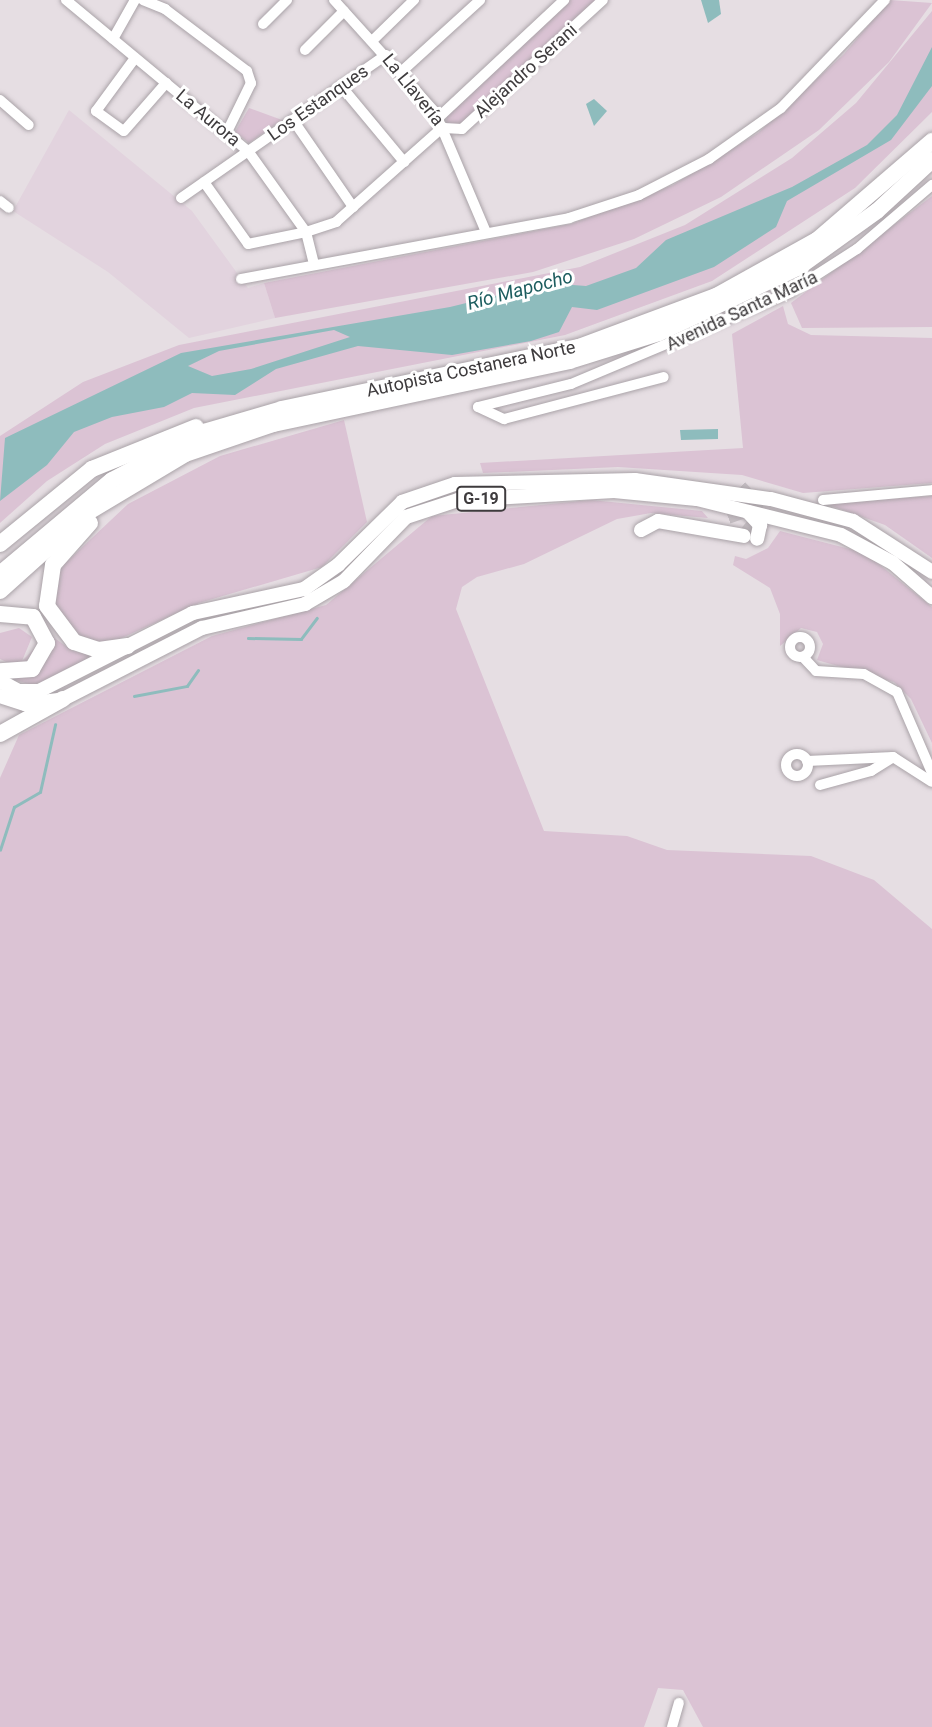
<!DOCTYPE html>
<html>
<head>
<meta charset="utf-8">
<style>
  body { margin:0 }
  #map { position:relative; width:932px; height:1727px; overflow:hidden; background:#e6dee3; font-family:Roboto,sans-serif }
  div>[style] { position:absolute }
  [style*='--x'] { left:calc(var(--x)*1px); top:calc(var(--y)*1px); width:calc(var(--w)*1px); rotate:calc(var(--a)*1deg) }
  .built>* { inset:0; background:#e2d3de }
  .green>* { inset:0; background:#dbc3d4 }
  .water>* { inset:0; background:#8ebcbd }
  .stream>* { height:2.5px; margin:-1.25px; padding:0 1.25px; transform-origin:1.25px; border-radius:1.25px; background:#8ebcbd }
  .major-tunnel>* { height:14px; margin-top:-7px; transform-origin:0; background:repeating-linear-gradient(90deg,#c4bdc2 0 14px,transparent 0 21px) }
  .roads { filter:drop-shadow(0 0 2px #aaa3a8) drop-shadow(0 0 2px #aaa3a8) }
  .minor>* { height:10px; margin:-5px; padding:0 5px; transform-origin:5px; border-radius:5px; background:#fff }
  .minor>.ring { margin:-5px; padding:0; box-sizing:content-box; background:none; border:10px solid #fff; border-radius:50% }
  .major>* { height:14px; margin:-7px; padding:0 7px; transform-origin:7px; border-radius:7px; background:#fff }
  .highway>* { height:16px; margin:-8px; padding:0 8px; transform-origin:8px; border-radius:8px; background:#fff }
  span { translate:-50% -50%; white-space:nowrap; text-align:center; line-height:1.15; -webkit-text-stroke:6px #fff; paint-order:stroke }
  .shield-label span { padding:2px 5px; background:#fff; border:2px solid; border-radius:5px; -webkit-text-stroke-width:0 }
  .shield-label { font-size:16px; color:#3e3b3d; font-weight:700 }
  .street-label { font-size:18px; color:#3e3b3d }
  .water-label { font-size:19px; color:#1d5d5f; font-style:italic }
</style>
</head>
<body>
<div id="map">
  <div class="built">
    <div style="clip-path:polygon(69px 110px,192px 211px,248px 288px,264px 283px,275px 318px,189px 338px,108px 272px,13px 211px)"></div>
  </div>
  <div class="green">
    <div style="clip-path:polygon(567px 0,600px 0,457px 129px,446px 124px,447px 115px)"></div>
    <div style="clip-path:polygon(890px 0,932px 3px,889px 62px,819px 130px,721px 197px,634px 239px,533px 272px,275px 318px,264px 283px,571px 224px,673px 185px,758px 133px,844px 54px)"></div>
    <div style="clip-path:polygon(932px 11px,932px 112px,855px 188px,712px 281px,565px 335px,194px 408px,105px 444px,47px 481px,0 523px,0 436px,83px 382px,179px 345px,580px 267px,685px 225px,792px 158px,856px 103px)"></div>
    <div style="clip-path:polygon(249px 108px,282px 120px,249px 143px,235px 132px)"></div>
    <div style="clip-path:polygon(932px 196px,932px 327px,802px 328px,791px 303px)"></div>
    <div style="clip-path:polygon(783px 306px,788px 324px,811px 335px,932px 338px,932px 483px,803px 493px,742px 475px,618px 467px,483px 473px,480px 463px,743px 448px,732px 334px)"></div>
    <div style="clip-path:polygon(344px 420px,367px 522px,322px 567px,199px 603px,104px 646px,80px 641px,55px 615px,57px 571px,128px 504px,220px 456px)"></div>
    <div style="clip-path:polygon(932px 496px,932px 558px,885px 525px,826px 504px)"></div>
    <div style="clip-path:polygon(591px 500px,702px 511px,708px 518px,651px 513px,617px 519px,524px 564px,477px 577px,462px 587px,456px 609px,544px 831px,627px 836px,667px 850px,811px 856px,874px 880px,932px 929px,932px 1727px,703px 1727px,683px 1690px,658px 1688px,644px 1727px,0 1727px,0 778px,19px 735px,212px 636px,326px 605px,432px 516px)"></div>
    <div style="clip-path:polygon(780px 531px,865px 553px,932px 607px,932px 743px,911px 699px,894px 682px,817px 660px,823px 644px,817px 632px,801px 628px,780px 646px,780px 614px,770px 588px,733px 565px,735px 556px,746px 559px,768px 548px)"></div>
    <div style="clip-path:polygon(14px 617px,27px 619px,40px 636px,36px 657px,19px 668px,0 659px,0 633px,19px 628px,32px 637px,22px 661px,38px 645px,32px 628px)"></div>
    <div style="clip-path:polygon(50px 635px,73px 651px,99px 657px,35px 686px,9px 678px,27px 677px)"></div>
  </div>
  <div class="water">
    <div style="clip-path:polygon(719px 0,721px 14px,708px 23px,701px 0)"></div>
    <div style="clip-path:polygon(evenodd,932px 47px,932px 86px,891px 140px,787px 201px,776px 227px,714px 267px,597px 310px,572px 307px,559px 332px,531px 341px,452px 355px,358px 346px,276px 369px,235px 395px,192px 393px,164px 407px,112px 417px,74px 432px,47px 465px,0 501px,5px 438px,181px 353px,450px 307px,547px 283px,586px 286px,636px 268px,666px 240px,792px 187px,867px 145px,897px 115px,932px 47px,334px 330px,350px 337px,251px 369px,212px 376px,188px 366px,219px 351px,334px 330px)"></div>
    <div style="clip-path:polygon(594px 99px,607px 111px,594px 126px,586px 104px)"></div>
    <div style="clip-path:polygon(718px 429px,718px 439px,681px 440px,680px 430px)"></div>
  </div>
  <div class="stream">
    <div style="--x:248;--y:638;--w:53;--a:1.1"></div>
    <div style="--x:301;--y:639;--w:26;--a:-53"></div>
    <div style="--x:134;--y:696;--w:54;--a:-10.7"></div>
    <div style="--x:187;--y:686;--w:19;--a:-55"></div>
    <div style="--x:0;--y:850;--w:45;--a:-72"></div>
    <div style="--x:14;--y:807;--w:30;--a:-30"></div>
    <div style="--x:40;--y:792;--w:69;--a:-77.4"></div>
  </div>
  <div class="major-tunnel">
    <div style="--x:740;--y:487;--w:23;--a:47"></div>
    <div style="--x:756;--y:504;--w:20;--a:96"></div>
    <div style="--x:754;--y:524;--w:16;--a:130"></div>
    <div style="--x:728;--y:517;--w:29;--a:-20"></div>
  </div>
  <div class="roads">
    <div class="minor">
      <div style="--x:66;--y:0;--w:236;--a:39.7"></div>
      <div style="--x:248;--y:151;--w:100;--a:54.4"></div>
      <div style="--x:306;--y:232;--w:34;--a:76"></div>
      <div style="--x:143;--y:0;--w:24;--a:22"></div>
      <div style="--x:165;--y:9;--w:103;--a:37.1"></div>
      <div style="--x:247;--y:71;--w:13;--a:72"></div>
      <div style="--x:251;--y:83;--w:55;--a:116.1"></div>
      <div style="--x:334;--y:0;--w:151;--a:48"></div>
      <div style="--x:435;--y:112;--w:130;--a:67"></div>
      <div style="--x:263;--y:24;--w:34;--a:-45"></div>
      <div style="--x:113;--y:39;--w:45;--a:-60.6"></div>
      <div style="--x:372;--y:41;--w:59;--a:-44.3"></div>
      <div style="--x:305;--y:50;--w:55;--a:-45"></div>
      <div style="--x:135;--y:58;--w:66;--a:126.3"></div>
      <div style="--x:96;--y:111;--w:34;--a:36"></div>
      <div style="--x:124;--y:131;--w:64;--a:-48.8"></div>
      <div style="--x:401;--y:72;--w:107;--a:-42.3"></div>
      <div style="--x:341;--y:86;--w:99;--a:50.3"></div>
      <div style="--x:0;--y:100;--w:38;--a:41"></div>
      <div style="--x:438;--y:118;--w:173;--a:-43.1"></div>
      <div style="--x:293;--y:120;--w:106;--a:55.4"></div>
      <div style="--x:444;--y:128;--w:18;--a:3"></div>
      <div style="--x:462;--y:129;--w:191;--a:-42.5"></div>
      <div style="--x:204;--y:182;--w:76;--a:54.6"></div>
      <div style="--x:248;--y:244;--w:59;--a:-11.7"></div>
      <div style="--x:306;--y:232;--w:32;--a:-18"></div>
      <div style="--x:336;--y:222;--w:143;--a:-41.6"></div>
      <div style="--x:181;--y:198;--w:250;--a:-34.9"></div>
      <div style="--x:0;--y:201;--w:11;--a:38"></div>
      <div style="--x:241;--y:279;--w:334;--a:-10.5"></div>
      <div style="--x:569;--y:218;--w:74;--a:-18.2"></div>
      <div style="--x:639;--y:195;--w:79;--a:-27.2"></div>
      <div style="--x:709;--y:159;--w:88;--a:-35.3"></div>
      <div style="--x:781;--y:108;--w:150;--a:-46.1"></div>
      <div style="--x:478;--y:407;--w:96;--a:-13.9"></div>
      <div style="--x:571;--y:384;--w:238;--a:-22.8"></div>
      <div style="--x:790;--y:292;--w:80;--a:-32.7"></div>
      <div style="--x:857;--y:249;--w:99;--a:-40.5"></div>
      <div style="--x:478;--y:407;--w:29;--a:25"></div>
      <div style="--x:504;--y:419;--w:165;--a:-14.7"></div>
      <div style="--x:823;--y:500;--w:109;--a:-5.2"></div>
      <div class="ring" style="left:790px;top:637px;width:10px;height:10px"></div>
      <div style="--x:803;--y:657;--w:19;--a:47"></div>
      <div style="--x:816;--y:671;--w:48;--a:3.6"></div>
      <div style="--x:864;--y:674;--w:38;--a:29"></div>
      <div style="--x:897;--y:692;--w:88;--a:66.6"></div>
      <div class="ring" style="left:786px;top:754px;width:12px;height:12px"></div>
      <div style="--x:807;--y:761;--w:86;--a:-2.7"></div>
      <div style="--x:893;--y:757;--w:46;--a:32.7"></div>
      <div style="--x:820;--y:785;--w:53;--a:-15.4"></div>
      <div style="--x:871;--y:771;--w:26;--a:-32"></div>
      <div style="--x:672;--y:1727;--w:25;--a:-74"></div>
    </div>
    <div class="major">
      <div style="--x:748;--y:512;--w:18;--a:47"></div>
      <div style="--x:760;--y:525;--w:14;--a:102"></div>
      <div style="--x:641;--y:530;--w:19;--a:-28"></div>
      <div style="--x:658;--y:521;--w:87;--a:9.9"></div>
      <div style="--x:0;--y:681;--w:21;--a:28"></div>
      <div style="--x:19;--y:691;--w:20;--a:0"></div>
      <div style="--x:39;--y:691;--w:173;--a:-26.9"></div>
      <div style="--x:193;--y:613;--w:114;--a:-12.2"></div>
      <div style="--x:304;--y:589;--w:42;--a:-35.2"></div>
      <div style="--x:338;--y:565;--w:90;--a:-44.5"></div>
      <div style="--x:402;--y:502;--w:56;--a:-18.8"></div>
      <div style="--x:455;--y:484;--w:180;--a:-1.3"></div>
      <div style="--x:635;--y:480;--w:137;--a:8"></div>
      <div style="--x:771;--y:499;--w:85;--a:15"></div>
      <div style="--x:853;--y:521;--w:94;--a:32.8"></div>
      <div style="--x:0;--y:696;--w:26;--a:18"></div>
      <div style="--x:25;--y:704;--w:38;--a:-7"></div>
      <div style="--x:63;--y:699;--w:156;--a:-27.1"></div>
      <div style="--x:202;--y:628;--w:106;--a:-13.1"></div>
      <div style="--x:305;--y:604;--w:45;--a:-30.5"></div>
      <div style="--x:344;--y:581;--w:89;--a:-45.9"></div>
      <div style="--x:406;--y:517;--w:55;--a:-18.1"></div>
      <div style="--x:458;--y:500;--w:156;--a:-3.3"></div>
      <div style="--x:614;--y:491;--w:83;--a:5.5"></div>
      <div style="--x:697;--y:499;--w:148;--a:14"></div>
      <div style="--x:841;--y:535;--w:59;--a:28.3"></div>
      <div style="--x:893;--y:563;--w:52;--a:41.1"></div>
    </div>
    <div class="highway">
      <div style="--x:90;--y:523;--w:56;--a:131.4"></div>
      <div style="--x:53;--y:565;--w:41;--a:98.3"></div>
      <div style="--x:47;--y:606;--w:45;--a:53.1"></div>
      <div style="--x:74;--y:642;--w:26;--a:18"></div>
      <div style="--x:99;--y:650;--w:29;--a:-8"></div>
      <div style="--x:0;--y:544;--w:119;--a:-39.2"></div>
      <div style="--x:92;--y:469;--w:112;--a:-22"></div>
      <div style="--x:0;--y:574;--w:146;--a:-40"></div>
      <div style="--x:112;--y:480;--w:104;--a:-27.6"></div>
      <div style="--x:204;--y:432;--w:81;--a:-16.4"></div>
      <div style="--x:282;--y:409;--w:303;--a:-11.8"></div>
      <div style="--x:579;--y:347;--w:146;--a:-20.4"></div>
      <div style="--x:716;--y:296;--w:115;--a:-29"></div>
      <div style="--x:817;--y:240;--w:152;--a:-40.7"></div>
      <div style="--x:0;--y:591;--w:117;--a:-41.9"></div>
      <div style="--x:87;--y:513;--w:114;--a:-31"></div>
      <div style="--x:185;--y:454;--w:93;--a:-18.8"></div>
      <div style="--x:273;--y:424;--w:303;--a:-12"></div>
      <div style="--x:569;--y:361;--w:94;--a:-17.3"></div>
      <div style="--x:659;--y:333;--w:155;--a:-25.2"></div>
      <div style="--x:799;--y:267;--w:96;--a:-35.7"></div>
      <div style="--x:877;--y:211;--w:75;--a:-42.8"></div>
      <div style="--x:0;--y:614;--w:33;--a:5"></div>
      <div style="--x:33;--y:617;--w:30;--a:62"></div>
      <div style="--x:47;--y:643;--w:30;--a:120"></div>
      <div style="--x:32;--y:669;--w:32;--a:176"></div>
      <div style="--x:0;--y:734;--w:72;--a:-29.1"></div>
    </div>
  </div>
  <div class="shield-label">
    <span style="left:481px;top:499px">G-19</span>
  </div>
  <div class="street-label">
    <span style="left:526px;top:71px;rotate:-42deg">Alejandro Serani</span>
    <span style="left:413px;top:90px;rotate:51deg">La Llavería</span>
    <span style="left:318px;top:103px;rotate:-35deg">Los Estanques</span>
    <span style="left:208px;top:118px;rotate:40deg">La Aurora</span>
    <span style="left:742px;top:311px;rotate:-25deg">Avenida Santa María</span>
    <span style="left:471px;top:369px;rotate:-12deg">Autopista Costanera Norte</span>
  </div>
  <div class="water-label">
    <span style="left:520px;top:290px;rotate:-15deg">Río Mapocho</span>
  </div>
</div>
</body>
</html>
